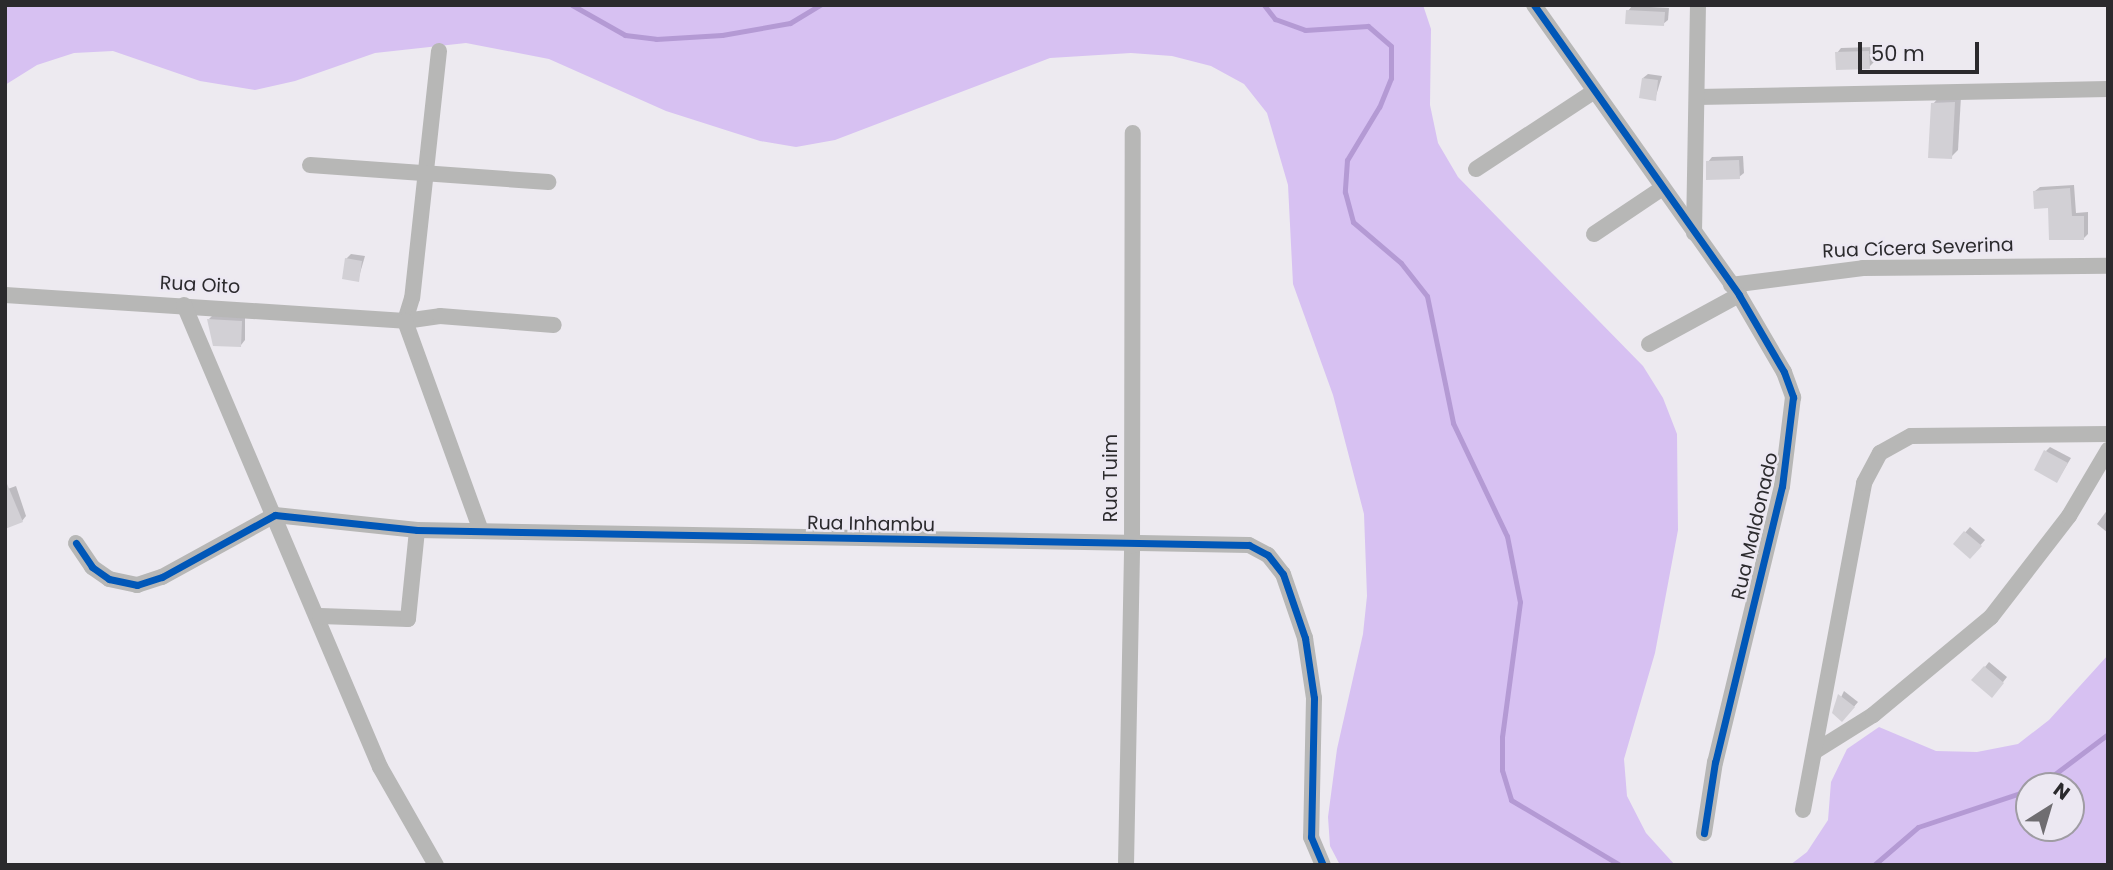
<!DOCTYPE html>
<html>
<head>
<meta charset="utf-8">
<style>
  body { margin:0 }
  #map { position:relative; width:2113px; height:870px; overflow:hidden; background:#edeaf0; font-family:Poppins,sans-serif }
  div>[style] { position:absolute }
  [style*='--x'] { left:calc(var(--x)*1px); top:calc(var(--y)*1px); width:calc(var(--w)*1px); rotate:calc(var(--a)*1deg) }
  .forest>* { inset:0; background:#d7c1f2 }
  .shadow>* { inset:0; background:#0003 }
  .stream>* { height:5px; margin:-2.5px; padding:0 2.5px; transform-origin:2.5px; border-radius:2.5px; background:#b49ad4 }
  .building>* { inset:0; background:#d2d0d5 }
  .minor>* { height:16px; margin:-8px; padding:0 8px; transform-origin:8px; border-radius:8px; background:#b7b7b6 }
  .cycleway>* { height:7px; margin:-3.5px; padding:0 3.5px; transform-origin:3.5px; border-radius:3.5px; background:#0057b8 }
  span { translate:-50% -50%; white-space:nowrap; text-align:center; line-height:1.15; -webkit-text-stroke:5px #ece8f2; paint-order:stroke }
  .street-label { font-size:19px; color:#2b2a2d }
  .frame { position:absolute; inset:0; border:7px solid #2b2a2d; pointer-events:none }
  .north { position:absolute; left:2015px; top:772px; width:70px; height:70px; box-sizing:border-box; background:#ece8f2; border:2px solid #9f9ca3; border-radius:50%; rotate:37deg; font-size:19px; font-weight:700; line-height:28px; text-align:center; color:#2b2a2d }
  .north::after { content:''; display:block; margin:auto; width:24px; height:32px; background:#6f6d71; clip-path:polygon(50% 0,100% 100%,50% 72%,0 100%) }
  .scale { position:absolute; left:1858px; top:42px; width:121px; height:32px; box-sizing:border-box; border:4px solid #2b2a2d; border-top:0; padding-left:9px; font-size:21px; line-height:24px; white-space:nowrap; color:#2b2a2d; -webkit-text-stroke:5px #ece8f2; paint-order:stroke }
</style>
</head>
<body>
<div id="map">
  <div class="forest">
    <div style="clip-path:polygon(5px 5px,1423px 5px,1431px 29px,1430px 105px,1438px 143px,1458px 177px,1643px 366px,1663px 398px,1677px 434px,1678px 530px,1655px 653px,1624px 759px,1627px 796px,1646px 833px,1675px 865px,1340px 865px,1330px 846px,1328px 817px,1337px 749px,1363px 634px,1367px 596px,1364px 514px,1333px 395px,1293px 284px,1288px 185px,1267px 113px,1244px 84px,1211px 66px,1172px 56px,1131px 53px,1050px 58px,835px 140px,796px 147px,760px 141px,666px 111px,549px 59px,466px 43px,375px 53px,295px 81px,255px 90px,200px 81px,113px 51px,74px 53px,37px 65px,5px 85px)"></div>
    <div style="clip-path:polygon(evenodd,2108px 655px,2108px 865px,1790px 865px,1807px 852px,1828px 820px,1831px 782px,1847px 749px,1879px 727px,1936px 751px,1977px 752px,2018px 744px,2049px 720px,2108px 655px,2029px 786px,2071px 786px,2071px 828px,2029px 828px,2029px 786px)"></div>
  </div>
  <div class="shadow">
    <div style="clip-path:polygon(1632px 6px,1669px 8px,1668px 20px,1663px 24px,1628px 11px)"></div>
    <div style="clip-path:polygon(1873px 47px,1874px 62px,1869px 67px,1837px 53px,1841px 48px)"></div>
    <div style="clip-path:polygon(1648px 74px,1662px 76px,1655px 99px,1643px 78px)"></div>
    <div style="clip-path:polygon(1940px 96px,1961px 96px,1958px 150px,1951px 157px,1933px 104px)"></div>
    <div style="clip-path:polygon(1743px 156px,1744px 173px,1739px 177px,1708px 162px,1712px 157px)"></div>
    <div style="clip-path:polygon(2074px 185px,2076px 213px,2088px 212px,2088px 234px,2084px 238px,2035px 191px,2040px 187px)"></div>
    <div style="clip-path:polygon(351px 254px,365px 256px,358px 280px,346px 259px)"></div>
    <div style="clip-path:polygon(213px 315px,245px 317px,245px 340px,241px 345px,209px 319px)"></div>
    <div style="clip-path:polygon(2050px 447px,2071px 458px,2057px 481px,2046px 451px)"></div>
    <div style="clip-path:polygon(16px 486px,26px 516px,22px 521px,5px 490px)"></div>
    <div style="clip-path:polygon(2108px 509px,2108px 533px,2097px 524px)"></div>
    <div style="clip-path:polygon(1970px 527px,1985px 540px,1970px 557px,1955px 544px)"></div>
    <div style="clip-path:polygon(1989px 662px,2007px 677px,1996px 691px,1985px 667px)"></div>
    <div style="clip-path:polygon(1844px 691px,1858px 702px,1847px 715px,1834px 712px)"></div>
  </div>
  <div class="stream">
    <div style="--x:572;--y:5;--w:61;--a:29.5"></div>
    <div style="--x:625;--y:35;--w:31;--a:7"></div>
    <div style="--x:656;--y:39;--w:66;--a:-3.5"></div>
    <div style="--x:722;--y:35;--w:69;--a:-10"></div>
    <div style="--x:790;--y:23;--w:35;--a:-31"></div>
    <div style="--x:1264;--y:5;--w:18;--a:52"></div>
    <div style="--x:1275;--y:19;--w:32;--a:20"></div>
    <div style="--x:1305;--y:30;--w:63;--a:-3.6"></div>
    <div style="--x:1368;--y:26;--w:30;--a:41"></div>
    <div style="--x:1391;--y:46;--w:32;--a:90"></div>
    <div style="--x:1391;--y:78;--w:31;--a:112"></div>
    <div style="--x:1379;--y:107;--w:62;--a:121.1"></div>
    <div style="--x:1347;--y:160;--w:32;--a:94"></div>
    <div style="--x:1345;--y:192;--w:31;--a:75"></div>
    <div style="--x:1353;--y:222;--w:63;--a:40.5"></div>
    <div style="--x:1401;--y:263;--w:42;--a:51.8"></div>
    <div style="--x:1427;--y:296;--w:130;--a:78.4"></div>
    <div style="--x:1453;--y:423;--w:125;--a:64.5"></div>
    <div style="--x:1507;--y:536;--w:67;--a:78.9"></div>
    <div style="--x:1520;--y:602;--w:136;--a:97.6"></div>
    <div style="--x:1502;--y:737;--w:33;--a:90"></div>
    <div style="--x:1502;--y:770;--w:31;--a:73"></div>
    <div style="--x:1511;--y:800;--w:127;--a:30.8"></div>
    <div style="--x:2039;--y:786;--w:86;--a:-37"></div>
    <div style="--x:1874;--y:865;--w:58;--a:-40.8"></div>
    <div style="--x:1918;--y:827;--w:117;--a:-18.4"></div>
  </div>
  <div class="building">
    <div style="clip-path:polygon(1626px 10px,1665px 12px,1664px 26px,1625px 24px)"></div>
    <div style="clip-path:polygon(1869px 51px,1870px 69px,1836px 70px,1835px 52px)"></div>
    <div style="clip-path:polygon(1642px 78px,1658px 80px,1656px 101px,1639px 98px)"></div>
    <div style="clip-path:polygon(1955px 102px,1952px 159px,1928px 158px,1931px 103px)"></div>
    <div style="clip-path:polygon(1739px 160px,1740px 179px,1706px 180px,1706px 161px)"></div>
    <div style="clip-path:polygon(2070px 188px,2072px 216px,2084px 216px,2084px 240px,2049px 240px,2048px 208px,2034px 209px,2033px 191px)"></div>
    <div style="clip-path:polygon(345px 258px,362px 261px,359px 282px,342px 279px)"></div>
    <div style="clip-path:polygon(207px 319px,242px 321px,241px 347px,213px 346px)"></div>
    <div style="clip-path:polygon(2044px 450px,2068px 463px,2057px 483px,2034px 470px)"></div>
    <div style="clip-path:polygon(5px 479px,23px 522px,5px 529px)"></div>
    <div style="clip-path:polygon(1964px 531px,1982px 546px,1970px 559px,1953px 544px)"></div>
    <div style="clip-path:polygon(1984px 666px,2004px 683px,1992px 698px,1971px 680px)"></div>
    <div style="clip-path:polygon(1838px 694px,1855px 707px,1842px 722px,1832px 713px)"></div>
  </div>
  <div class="minor">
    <div style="--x:1534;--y:5;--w:355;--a:54.7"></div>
    <div style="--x:1739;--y:295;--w:89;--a:59.7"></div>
    <div style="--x:1784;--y:372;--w:27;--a:70"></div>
    <div style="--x:1793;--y:397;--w:90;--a:97"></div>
    <div style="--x:1782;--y:486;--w:284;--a:103.6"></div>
    <div style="--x:1715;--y:762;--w:72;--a:98.8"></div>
    <div style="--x:439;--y:51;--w:248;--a:96.2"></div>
    <div style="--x:412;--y:298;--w:24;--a:107"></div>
    <div style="--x:405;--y:321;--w:35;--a:-8"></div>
    <div style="--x:440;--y:316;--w:114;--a:4.5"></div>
    <div style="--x:1697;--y:97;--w:411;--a:-1.1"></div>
    <div style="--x:310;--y:165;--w:239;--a:4.1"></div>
    <div style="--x:1476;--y:169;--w:140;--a:-33.3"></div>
    <div style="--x:1694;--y:233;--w:228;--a:-89"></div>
    <div style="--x:1594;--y:234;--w:81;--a:-33.9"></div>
    <div style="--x:1731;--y:285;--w:133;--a:-7.3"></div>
    <div style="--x:1863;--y:268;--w:245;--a:-0.5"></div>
    <div style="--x:5;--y:295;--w:401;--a:3.7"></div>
    <div style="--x:405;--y:321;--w:223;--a:70.1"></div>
    <div style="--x:184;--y:305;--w:502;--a:67.01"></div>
    <div style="--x:380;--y:767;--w:113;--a:60.3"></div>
    <div style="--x:1649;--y:344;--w:102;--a:-28.6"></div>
    <div style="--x:76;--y:543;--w:29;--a:56"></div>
    <div style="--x:92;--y:567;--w:21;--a:35"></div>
    <div style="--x:109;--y:579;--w:29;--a:12"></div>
    <div style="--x:137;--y:585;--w:26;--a:-18"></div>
    <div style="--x:162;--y:577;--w:129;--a:-28.8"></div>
    <div style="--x:275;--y:515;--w:143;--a:6"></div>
    <div style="--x:417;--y:530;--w:832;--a:1.03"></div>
    <div style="--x:1249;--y:545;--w:21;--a:28"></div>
    <div style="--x:1268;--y:555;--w:24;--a:52"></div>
    <div style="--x:1283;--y:574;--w:68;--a:71"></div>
    <div style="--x:1305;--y:638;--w:61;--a:81.5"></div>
    <div style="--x:1314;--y:698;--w:139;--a:91.2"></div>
    <div style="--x:1311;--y:837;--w:30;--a:67"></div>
    <div style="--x:320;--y:616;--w:88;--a:2"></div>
    <div style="--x:408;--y:619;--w:89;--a:-84.2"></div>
    <div style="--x:1817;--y:750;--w:66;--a:-32"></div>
    <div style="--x:1873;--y:715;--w:153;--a:-39.7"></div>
    <div style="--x:1991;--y:617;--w:128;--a:-52.3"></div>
    <div style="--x:2069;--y:516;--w:77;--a:-59.4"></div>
    <div style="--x:1803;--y:810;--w:333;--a:-79.4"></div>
    <div style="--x:1864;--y:483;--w:34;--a:-62"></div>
    <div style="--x:1880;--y:453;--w:35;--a:-29"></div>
    <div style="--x:1911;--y:436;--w:197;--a:-0.6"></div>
    <div style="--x:1126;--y:865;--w:319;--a:-88.9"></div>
    <div style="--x:1132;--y:546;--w:413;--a:-89.9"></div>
  </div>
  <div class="cycleway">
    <div style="--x:1534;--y:5;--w:355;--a:54.7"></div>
    <div style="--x:1739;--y:295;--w:89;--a:59.7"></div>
    <div style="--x:1784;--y:372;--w:27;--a:70"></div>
    <div style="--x:1793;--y:397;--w:90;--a:97"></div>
    <div style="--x:1782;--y:486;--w:284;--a:103.6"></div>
    <div style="--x:1715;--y:762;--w:72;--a:98.8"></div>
    <div style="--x:76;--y:543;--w:29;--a:56"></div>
    <div style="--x:92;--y:567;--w:21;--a:35"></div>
    <div style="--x:109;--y:579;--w:29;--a:12"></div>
    <div style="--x:137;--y:585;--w:26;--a:-18"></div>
    <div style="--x:162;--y:577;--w:129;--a:-28.8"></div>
    <div style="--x:275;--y:515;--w:143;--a:6"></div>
    <div style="--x:417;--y:530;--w:832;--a:1.03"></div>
    <div style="--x:1249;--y:545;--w:21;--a:28"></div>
    <div style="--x:1268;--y:555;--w:24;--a:52"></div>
    <div style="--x:1283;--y:574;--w:68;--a:71"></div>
    <div style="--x:1305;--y:638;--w:61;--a:81.5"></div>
    <div style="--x:1314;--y:698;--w:139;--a:91.2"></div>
    <div style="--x:1311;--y:837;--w:30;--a:67"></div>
  </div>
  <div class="street-label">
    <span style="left:1918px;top:248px;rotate:-2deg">Rua Cícera Severina</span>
    <span style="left:200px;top:285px;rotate:3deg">Rua Oito</span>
    <span style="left:1111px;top:478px;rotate:-90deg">Rua Tuim</span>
    <span style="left:871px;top:524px;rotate:1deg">Rua Inhambu</span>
    <span style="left:1755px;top:526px;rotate:-77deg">Rua Maldonado</span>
  </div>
  <div class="frame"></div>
  <div class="north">N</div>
  <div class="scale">50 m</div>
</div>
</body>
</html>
